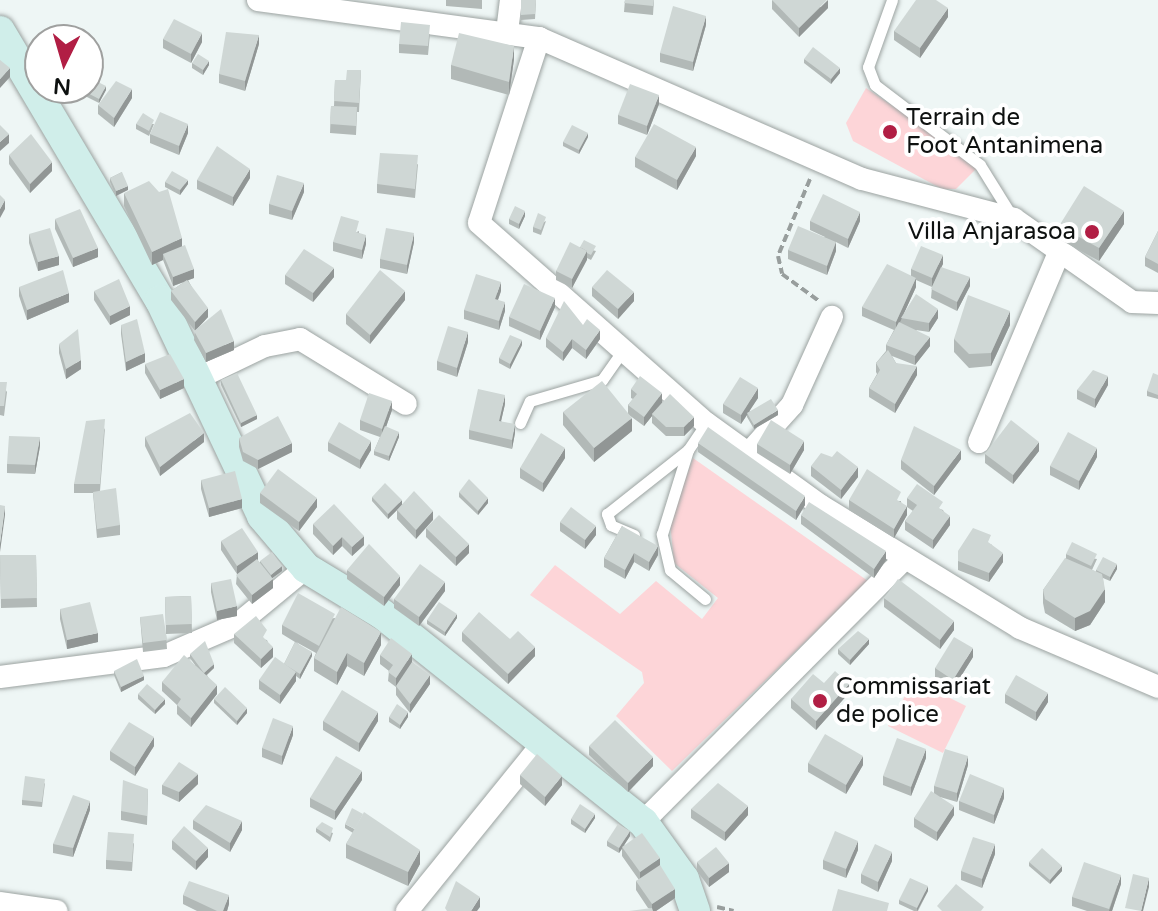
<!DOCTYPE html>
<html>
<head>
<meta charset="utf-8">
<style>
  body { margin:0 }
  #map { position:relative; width:1158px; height:911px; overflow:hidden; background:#eef6f5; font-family:"Varela Round",sans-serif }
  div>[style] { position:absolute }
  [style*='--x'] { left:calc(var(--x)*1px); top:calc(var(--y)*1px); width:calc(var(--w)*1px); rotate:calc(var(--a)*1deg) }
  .green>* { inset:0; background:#fdd5d8 }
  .path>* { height:4px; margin-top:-2px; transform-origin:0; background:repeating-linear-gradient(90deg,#989e9d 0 8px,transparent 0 12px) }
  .roads { filter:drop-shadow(0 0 2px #9ca3a1) drop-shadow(0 0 2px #9ca3a1) }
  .lane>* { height:11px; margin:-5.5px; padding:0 5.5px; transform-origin:5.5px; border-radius:5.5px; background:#fff }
  .street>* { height:22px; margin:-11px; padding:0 11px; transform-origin:11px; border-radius:11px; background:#fff }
  .secondary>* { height:30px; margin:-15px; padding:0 15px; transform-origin:15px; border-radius:15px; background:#d0eeea }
  .wall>* { inset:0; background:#b2b9b7 }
  .shaded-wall>* { inset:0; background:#919695 }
  .building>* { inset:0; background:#cfd7d5 }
  .dots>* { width:22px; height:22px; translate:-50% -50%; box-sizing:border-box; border:4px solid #fff; border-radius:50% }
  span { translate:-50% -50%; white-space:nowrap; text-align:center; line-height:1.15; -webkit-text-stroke:8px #fff; paint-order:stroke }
  .poi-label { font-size:24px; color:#0e1110 }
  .left { translate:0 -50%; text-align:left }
  .right { translate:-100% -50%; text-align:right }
  .north { position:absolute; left:24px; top:24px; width:80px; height:80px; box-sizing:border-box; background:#fff; border:2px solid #9fa09f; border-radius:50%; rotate:185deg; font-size:22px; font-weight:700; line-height:32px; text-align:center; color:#0e1110 }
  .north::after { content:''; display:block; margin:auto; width:28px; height:36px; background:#b11e44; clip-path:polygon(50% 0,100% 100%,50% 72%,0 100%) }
</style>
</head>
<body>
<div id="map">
  <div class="green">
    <div style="clip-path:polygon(866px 88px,980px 165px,956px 189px,942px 189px,853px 141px,846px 123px)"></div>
    <div style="clip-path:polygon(693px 458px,868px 581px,672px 771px,616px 716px,644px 683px,642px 672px,530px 595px,555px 565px,620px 614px,656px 581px,702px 619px,718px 598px,674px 563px,670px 522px)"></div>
    <div style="clip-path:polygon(914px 680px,966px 706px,943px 753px,888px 726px)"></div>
  </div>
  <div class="path">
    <div style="--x:810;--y:179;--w:83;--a:112.6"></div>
    <div style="--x:778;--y:256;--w:18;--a:77"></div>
    <div style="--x:782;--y:274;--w:46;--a:36.1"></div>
    <div style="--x:717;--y:907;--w:17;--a:13"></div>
  </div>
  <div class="roads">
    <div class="lane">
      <div style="--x:892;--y:0;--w:71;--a:109.7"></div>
      <div style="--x:868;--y:67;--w:19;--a:69"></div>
      <div style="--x:875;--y:85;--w:132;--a:37.3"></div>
      <div style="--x:980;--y:165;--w:62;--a:58.1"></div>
      <div style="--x:520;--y:423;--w:24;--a:-66"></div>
      <div style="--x:530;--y:401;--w:75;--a:-16.3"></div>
      <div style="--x:602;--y:380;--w:35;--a:-55"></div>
      <div style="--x:634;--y:535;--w:25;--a:-157"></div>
      <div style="--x:611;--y:525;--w:12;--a:-110"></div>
      <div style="--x:607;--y:514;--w:103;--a:-38.3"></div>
      <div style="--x:705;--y:599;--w:45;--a:-140.4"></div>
      <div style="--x:670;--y:570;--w:37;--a:-103"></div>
      <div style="--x:662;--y:534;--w:88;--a:-72.8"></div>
      <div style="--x:688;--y:450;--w:32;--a:-56"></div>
    </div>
    <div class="street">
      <div style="--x:258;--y:0;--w:284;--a:7.7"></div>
      <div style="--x:539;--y:38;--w:352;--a:23.6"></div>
      <div style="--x:862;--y:179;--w:157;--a:14.7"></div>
      <div style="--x:1014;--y:219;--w:144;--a:35.1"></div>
      <div style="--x:1132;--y:302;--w:26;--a:2"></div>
      <div style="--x:507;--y:32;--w:32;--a:-83"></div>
      <div style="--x:539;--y:38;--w:194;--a:108"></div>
      <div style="--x:479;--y:223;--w:303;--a:41.4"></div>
      <div style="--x:706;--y:423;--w:142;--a:35.8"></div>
      <div style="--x:821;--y:506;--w:233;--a:31.5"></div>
      <div style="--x:1020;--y:628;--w:150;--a:23.1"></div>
      <div style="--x:196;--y:379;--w:76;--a:-25.6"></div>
      <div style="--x:265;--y:346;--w:36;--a:-11"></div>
      <div style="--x:300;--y:339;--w:124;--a:31.5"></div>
      <div style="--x:979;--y:442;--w:205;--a:-67.1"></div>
      <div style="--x:748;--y:454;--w:66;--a:-48.1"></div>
      <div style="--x:792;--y:405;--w:97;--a:-65.6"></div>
      <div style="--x:0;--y:677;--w:165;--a:-7.3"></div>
      <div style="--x:164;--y:656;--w:81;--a:-23.4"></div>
      <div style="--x:238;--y:624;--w:88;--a:-39.5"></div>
      <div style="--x:643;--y:822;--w:372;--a:-45.2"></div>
      <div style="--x:0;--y:903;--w:57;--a:8.1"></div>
      <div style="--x:407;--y:911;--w:215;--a:-51"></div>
    </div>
    <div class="secondary">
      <div style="--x:0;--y:31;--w:313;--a:59.3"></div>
      <div style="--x:160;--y:300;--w:239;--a:64.7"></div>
      <div style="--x:262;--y:516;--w:68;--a:49.8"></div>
      <div style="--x:306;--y:568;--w:89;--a:31.2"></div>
      <div style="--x:382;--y:614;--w:334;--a:38.6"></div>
      <div style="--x:643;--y:822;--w:70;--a:54.3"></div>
      <div style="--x:684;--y:879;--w:34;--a:71"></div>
    </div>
  </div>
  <div class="wall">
    <div style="clip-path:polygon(446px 0,482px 0,482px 9px,446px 6px)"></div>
    <div style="clip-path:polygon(521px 0,536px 0,535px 19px,521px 20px)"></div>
    <div style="clip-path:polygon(625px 0,654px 0,653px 15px,624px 12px)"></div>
    <div style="clip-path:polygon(772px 0,828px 8px,799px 37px,772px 9px)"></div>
    <div style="clip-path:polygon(948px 17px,920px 58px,894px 40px,894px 31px)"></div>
    <div style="clip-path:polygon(706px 25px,693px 71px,660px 62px,660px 53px)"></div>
    <div style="clip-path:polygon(430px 34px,428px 55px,399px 53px,399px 44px)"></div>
    <div style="clip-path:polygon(163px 39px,202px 42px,191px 63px,163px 48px)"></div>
    <div style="clip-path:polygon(259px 44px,245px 91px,219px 83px,219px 74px)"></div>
    <div style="clip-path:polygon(514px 59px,509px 95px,451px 79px,451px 65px)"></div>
    <div style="clip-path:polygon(804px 59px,840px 73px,831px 84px,804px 63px)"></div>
    <div style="clip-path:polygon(192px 63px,209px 65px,203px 75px,192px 68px)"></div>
    <div style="clip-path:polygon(361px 70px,359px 112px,357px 112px,356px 135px,330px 133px,331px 106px,334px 106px,335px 80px,346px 80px)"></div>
    <div style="clip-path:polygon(73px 88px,88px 88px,106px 90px,99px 103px,73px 90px)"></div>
    <div style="clip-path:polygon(132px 98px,114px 127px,98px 114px,98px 105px)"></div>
    <div style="clip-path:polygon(659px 104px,647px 135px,618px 124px,618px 115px)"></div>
    <div style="clip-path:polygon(136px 124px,154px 124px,149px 136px,136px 129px)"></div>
    <div style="clip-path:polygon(188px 133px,179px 155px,150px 143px,150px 134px)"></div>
    <div style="clip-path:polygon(588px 137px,579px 154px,563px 146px,563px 142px)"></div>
    <div style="clip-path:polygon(9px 155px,52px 171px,30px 193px,9px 164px)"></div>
    <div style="clip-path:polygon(696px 156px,677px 190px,635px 167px,635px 157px)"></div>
    <div style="clip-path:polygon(418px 164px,415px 198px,377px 193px,377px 184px)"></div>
    <div style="clip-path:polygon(122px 172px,116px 196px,110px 182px,110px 178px)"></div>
    <div style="clip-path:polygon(250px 178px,233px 206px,197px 189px,197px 180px)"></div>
    <div style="clip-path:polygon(165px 182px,188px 184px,180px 195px,165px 187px)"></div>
    <div style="clip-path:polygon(304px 192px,292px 220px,269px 214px,269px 204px)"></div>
    <div style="clip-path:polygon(124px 193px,182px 246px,194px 278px,188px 280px,208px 317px,196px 330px,234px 350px,206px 362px,194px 340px,195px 331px,171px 300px,171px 291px,184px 282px,173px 286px,163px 260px,152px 265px,124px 206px)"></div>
    <div style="clip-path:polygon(525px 216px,519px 229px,509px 224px,509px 219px)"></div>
    <div style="clip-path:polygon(55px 219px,98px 257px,73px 267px,55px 229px)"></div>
    <div style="clip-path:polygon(546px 221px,541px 235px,533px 232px,533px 227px)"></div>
    <div style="clip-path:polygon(810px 221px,860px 221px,848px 248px,836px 242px,836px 251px,827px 275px,788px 259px,788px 250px,825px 237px,810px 230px)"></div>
    <div style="clip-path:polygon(1124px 224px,1099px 261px,1059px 239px,1059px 226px)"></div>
    <div style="clip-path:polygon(359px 231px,359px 233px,366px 244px,362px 259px,333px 251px,333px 242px)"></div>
    <div style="clip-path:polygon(1158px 231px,1158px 273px,1145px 266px,1145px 257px)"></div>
    <div style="clip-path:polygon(29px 234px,59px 265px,38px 271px,29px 243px)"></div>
    <div style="clip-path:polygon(414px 242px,407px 274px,380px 268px,380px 259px)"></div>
    <div style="clip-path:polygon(580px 247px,596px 251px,591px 260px,587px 258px,572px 288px,556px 280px,556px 271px)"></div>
    <div style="clip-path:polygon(943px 264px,941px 267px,970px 286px,957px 311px,931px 298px,932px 287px,916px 280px,916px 287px,904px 313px,938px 318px,929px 332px,916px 330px,930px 346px,915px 365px,892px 356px,896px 363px,917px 375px,895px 413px,869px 397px,869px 388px,877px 374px,876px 372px,876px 363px,886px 351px,886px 345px,894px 330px,862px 316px,862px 307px,911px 276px,911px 269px)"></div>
    <div style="clip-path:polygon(285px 275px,334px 277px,313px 302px,285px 284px)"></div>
    <div style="clip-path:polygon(19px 287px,69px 302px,27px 320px,19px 296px)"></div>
    <div style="clip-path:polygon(592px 287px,634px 301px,618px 319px,592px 296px)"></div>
    <div style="clip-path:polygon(94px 291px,130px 315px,110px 325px,94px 300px)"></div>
    <div style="clip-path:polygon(501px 291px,498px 300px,505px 311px,499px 330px,464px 319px,464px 310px)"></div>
    <div style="clip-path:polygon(405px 300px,370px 344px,346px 324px,346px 314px)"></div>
    <div style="clip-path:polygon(555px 307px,540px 340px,509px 326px,509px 317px)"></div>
    <div style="clip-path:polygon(121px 325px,145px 362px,126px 371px,121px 334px)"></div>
    <div style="clip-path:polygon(583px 325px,600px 339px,586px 359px,572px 348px,563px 361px,546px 347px,546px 338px)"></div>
    <div style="clip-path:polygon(1010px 325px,991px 366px,969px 368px,954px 352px,954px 339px)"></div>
    <div style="clip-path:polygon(468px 342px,457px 377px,437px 370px,437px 361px)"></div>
    <div style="clip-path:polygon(59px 344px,81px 369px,66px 379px,59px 353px)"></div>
    <div style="clip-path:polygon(522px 345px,510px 369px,499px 363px,499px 358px)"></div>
    <div style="clip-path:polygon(145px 364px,184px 388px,160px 399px,145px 373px)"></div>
    <div style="clip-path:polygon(1158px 375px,1158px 399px,1147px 396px,1147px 391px)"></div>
    <div style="clip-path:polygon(221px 380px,257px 419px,241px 427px,221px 385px)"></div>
    <div style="clip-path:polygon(0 382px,7px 392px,4px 416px,0 415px)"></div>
    <div style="clip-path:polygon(1108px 385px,1095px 408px,1077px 399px,1077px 390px)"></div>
    <div style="clip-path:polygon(631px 389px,662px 402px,694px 426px,684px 436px,666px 436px,652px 423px,652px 416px,644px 426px,629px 415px,632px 431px,594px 462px,563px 425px,563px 412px,628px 414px,628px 405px,633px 399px,631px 398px)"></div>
    <div style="clip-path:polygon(758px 398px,749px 411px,778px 415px,754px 429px,747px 417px,747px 415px,741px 424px,723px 413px,723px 404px)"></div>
    <div style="clip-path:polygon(505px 404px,501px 421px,515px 433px,512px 449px,469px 439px,469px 430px)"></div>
    <div style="clip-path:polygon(392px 410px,386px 427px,399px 437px,389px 461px,374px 455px,374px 451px,380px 437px,360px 430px,360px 420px)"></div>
    <div style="clip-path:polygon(105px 428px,100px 491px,120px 525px,120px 535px,97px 538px,93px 493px,74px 493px,74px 484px)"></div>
    <div style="clip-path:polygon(145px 437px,204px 442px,160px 476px,145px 446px)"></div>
    <div style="clip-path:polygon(239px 438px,292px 452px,258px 469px,243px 461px,239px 447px)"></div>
    <div style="clip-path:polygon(328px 442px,371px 450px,360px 469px,328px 451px)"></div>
    <div style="clip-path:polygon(698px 443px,805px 505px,796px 520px,698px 452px)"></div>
    <div style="clip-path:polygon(757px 444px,804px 450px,790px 474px,757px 453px)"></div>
    <div style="clip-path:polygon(40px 446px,35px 474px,7px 473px,7px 464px)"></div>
    <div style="clip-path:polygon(1039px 451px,1013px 484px,985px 463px,985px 454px)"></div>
    <div style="clip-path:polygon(1097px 457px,1079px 490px,1050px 475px,1050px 466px)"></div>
    <div style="clip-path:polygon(565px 458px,543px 492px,520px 478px,520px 468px)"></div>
    <div style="clip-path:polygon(961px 459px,934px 495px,901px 469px,901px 460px)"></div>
    <div style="clip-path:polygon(811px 466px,858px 477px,841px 499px,811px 476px)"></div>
    <div style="clip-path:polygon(201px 480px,242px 508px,209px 517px,201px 489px)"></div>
    <div style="clip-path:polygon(459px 492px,488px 503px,478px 515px,459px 497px)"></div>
    <div style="clip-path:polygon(260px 493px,317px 507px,299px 531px,260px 503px)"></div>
    <div style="clip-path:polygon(372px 497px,402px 504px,433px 511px,416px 539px,397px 519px,397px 510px,388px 519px,372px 501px)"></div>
    <div style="clip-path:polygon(907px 498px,943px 510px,950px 525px,933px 549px,905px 530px,905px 521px,913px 511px,907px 507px)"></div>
    <div style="clip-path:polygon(849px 500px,901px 501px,901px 502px,907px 515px,894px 538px,849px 510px)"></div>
    <div style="clip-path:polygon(801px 515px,886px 560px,874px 578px,801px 524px)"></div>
    <div style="clip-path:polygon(560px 522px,596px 535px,585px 549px,560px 531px)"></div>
    <div style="clip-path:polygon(313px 524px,364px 545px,352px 556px,342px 546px,333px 555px,313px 534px)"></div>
    <div style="clip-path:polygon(622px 526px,658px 555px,649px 571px,634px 562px,625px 579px,604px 567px,604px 558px)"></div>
    <div style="clip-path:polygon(426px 528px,469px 553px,456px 566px,426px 537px)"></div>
    <div style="clip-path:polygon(221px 541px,258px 561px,260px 563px,260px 561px,282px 571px,272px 578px,273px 588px,252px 604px,236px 584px,237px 574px,221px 550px)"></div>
    <div style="clip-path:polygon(991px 544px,1003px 562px,989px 582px,958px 570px,958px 551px)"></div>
    <div style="clip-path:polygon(1066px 554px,1097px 559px,1092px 570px,1096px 572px,1096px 570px,1117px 569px,1110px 581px,1103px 578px,1105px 602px,1090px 625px,1075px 631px,1045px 613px,1043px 603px,1043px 590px,1066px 558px)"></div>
    <div style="clip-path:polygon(0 555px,36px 555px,37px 607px,1px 608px)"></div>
    <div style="clip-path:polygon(347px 570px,400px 585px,384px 606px,347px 579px)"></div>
    <div style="clip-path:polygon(211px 583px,237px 616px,217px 620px,211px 592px)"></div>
    <div style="clip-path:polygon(445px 591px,419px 626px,394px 608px,394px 599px)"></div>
    <div style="clip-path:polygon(191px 596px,192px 633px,166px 634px,167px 649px,143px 652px,140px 617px,166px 634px,165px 597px)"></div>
    <div style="clip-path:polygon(884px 598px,954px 630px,940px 649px,884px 607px)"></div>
    <div style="clip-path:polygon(60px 609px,98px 642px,67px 649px,60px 619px)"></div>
    <div style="clip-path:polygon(335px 618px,381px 645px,364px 676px,347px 666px,337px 685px,314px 671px,314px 658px,316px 653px,296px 642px,312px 656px,300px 679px,296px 676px,296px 681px,280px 704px,259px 689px,259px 680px,284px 664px,295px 642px,282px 634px,282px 625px)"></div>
    <div style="clip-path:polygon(457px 618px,445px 636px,427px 624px,427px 620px)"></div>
    <div style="clip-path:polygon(462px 632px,510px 639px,535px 656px,508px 684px,462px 641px)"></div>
    <div style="clip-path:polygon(234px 634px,267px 640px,273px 657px,261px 668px,234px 643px)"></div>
    <div style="clip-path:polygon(869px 644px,850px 665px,838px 654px,838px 649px)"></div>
    <div style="clip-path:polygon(190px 654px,214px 668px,207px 675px,217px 694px,191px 727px,177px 714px,177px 705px,162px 691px,162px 682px,195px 665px,190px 658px)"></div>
    <div style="clip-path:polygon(380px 655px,412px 662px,430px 684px,410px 713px,396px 695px,396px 687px,388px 681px,389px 671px,380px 664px)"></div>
    <div style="clip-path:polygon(973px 657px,953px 689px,935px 677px,935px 668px)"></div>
    <div style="clip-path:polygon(114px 671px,144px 680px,121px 692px,114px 675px)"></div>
    <div style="clip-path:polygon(824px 683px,849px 693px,816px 730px,791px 708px,791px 699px)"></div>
    <div style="clip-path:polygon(138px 694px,165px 704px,155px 714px,138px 699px)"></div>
    <div style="clip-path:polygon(1005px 694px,1048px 702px,1036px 721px,1005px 703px)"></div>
    <div style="clip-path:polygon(214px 699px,247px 713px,237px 725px,214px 703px)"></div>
    <div style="clip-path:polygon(389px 717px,408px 717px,400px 729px,389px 722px)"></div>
    <div style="clip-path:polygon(323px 721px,378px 721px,359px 752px,323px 730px)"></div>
    <div style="clip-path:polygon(293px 735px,282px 765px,262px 757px,262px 748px)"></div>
    <div style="clip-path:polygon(154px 746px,135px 776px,110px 760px,110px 751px)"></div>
    <div style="clip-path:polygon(589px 746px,653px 766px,628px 792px,589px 755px)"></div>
    <div style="clip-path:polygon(926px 758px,911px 796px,883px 785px,883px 776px)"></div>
    <div style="clip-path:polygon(808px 763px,863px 765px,846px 794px,808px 772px)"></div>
    <div style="clip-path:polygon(968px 765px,957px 802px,940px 797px,954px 815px,937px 841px,914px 827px,914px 818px,934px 793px,934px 786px)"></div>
    <div style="clip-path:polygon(520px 775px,562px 785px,545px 806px,520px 784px)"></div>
    <div style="clip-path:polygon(362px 780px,335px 820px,310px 807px,310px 798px)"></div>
    <div style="clip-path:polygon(45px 783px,42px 807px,22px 805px,22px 800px)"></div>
    <div style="clip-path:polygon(198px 784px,179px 802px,162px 794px,162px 785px)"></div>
    <div style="clip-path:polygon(148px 789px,147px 825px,121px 820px,121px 811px)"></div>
    <div style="clip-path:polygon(1004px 798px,994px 824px,959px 810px,959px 801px)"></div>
    <div style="clip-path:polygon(691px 809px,748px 815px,725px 841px,691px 818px)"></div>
    <div style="clip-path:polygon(90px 810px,73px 857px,53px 853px,53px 844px)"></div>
    <div style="clip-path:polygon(595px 818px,585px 833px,571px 824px,571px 819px)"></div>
    <div style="clip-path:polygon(193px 820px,242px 830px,230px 852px,193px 829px)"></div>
    <div style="clip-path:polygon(345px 824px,420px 864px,408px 886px,346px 858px,346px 844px,353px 833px,345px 828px)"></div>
    <div style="clip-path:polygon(316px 828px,333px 833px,330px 842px,316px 832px)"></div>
    <div style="clip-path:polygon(630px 836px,624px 845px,660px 866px,675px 898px,656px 911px,648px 908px,636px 890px,636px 881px,639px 880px,622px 856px,622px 849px,619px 853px,607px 846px,607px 841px)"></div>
    <div style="clip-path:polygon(172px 840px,208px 857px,196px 870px,172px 849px)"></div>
    <div style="clip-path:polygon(134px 843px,132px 871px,106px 869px,106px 860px)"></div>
    <div style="clip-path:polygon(858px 850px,846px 878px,823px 869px,823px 860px)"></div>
    <div style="clip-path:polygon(995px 854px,982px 888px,961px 880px,961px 871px)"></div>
    <div style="clip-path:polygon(892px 861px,878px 892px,861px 883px,861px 874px)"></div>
    <div style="clip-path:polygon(697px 862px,729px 872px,709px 887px,697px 871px)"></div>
    <div style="clip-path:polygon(1029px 862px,1062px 871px,1050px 884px,1029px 866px)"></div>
    <div style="clip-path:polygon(1121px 884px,1112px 911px,1087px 911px,1072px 906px,1072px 897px)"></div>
    <div style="clip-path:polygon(928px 891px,918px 911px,914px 911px,899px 904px,899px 900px)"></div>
    <div style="clip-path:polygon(183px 895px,229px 904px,227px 911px,197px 911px,183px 904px)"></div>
  </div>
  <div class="shaded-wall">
    <div style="clip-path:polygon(828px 0,828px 8px,799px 37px,799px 28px)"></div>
    <div style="clip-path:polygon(948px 8px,948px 17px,920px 58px,920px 48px)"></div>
    <div style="clip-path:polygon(706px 16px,706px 25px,693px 71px,693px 62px)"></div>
    <div style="clip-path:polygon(202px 33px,202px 42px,191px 63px,191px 54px)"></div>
    <div style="clip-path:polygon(259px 35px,259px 44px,245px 91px,245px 81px)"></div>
    <div style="clip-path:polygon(514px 46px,514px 59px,509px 95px,509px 82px)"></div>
    <div style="clip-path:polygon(209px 61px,209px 65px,203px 75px,203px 70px)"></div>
    <div style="clip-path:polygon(10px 68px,10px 77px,0 88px,0 79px)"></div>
    <div style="clip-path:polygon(840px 68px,840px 73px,831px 84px,831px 79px)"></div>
    <div style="clip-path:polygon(106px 86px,106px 90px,99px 103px,99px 99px)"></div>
    <div style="clip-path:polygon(132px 89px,132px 98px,114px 127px,114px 118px)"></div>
    <div style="clip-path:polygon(659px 95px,659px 104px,647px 135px,647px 126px)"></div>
    <div style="clip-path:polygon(188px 124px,188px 133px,179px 155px,179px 146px)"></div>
    <div style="clip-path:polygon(588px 133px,588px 137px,579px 154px,579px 150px)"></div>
    <div style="clip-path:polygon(9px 134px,9px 143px,0 151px,0 142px)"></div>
    <div style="clip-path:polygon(696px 147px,696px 156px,677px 190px,677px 180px)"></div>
    <div style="clip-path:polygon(52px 162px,52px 171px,30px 193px,30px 184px)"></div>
    <div style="clip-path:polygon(250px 169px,250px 178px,233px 206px,233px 197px)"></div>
    <div style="clip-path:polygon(188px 180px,188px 184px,180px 195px,180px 190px)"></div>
    <div style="clip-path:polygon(304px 183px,304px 192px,292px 220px,292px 211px)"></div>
    <div style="clip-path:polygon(128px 186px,128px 190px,116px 196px,116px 191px)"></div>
    <div style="clip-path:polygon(5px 200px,5px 209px,0 218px,0 209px)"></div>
    <div style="clip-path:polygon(525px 211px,525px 216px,519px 229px,519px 224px)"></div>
    <div style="clip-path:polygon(1124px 211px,1124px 224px,1099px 261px,1099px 248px)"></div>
    <div style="clip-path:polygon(860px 212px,860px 221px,848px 248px,848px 239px)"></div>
    <div style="clip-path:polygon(414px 233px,414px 242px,407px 274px,407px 265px)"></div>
    <div style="clip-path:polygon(366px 235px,366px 244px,362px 259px,362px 250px)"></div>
    <div style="clip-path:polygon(182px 238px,182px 252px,163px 254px,163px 260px,152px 265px,152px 252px)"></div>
    <div style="clip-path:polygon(836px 242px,836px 251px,827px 275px,827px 266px)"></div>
    <div style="clip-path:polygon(98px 248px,98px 257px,73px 267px,73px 258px)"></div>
    <div style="clip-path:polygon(587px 251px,587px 260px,572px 288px,572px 279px)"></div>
    <div style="clip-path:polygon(943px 255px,943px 264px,932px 287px,932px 278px)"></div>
    <div style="clip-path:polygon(59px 256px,59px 265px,38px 271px,38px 262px)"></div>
    <div style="clip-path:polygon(334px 268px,334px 277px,313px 302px,313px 293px)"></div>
    <div style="clip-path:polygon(194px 269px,194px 278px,173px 286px,173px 277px)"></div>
    <div style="clip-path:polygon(970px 277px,970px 286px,957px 311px,957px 302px)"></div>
    <div style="clip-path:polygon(916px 278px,916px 287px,896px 331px,896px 322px)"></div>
    <div style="clip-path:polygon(501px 282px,501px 291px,495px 308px,495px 299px)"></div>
    <div style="clip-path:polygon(405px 291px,405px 300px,370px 344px,370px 335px)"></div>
    <div style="clip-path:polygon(634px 292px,634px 301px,618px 319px,618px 309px)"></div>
    <div style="clip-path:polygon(69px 293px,69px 302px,27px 320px,27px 310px)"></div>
    <div style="clip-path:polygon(555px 298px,555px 307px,540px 340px,540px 331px)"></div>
    <div style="clip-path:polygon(505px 302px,505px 311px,499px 330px,499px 321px)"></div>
    <div style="clip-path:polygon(130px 306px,130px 315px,110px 325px,110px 316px)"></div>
    <div style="clip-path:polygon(208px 308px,208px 317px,195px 331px,195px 322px)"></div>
    <div style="clip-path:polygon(938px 309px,938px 318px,929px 332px,929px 323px)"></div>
    <div style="clip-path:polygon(1010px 311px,1010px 325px,991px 366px,991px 353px)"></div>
    <div style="clip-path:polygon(600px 330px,600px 339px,586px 359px,586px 350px)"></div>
    <div style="clip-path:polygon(468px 332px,468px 342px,457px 377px,457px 368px)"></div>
    <div style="clip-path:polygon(930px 337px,930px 346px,915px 365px,915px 356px)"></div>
    <div style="clip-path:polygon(572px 339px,572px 348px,563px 361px,563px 352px)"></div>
    <div style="clip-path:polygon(522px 340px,522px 345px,510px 369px,510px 364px)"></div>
    <div style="clip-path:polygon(234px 341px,234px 350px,206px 362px,206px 353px)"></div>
    <div style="clip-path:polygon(145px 353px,145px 362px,126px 371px,126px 362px)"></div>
    <div style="clip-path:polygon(81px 360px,81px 369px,66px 379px,66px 369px)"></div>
    <div style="clip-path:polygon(917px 366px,917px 375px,895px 413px,895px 404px)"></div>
    <div style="clip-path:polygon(1108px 376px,1108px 385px,1095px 408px,1095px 399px)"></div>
    <div style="clip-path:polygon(184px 379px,184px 388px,160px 399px,160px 390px)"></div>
    <div style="clip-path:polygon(758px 388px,758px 398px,741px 424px,741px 415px)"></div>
    <div style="clip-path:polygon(662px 393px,662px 403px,652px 414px,652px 416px,644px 426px,644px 417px)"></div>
    <div style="clip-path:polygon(505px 395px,505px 404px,499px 430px,499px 421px)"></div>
    <div style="clip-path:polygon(392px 401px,392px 410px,382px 438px,382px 429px)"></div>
    <div style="clip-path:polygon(778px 410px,778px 415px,754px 429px,754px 425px)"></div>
    <div style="clip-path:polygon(257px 415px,257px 419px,241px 427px,241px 423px)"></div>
    <div style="clip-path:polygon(694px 417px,694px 426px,684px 436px,684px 427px)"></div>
    <div style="clip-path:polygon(632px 418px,632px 431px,594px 462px,594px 448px)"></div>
    <div style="clip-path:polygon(515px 424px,515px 433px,512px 449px,512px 440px)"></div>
    <div style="clip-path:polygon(399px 432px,399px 437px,389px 461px,389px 456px)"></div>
    <div style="clip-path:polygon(204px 433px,204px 442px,160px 476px,160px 467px)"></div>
    <div style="clip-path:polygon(40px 437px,40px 446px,35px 474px,35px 465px)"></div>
    <div style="clip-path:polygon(371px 441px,371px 450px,360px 469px,360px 460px)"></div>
    <div style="clip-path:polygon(804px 441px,804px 450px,790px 474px,790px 465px)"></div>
    <div style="clip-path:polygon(1039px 442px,1039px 451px,1013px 484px,1013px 475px)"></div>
    <div style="clip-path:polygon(292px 443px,292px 452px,258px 469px,258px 460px)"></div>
    <div style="clip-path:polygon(565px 448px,565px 458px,543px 492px,543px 483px)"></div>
    <div style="clip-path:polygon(1097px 448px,1097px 457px,1079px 490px,1079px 481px)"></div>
    <div style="clip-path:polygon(961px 450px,961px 459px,934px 495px,934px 486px)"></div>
    <div style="clip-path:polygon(858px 467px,858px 477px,841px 499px,841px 490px)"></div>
    <div style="clip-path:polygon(805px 496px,805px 505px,796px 520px,796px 511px)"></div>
    <div style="clip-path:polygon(317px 498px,317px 507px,299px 531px,299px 522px)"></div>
    <div style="clip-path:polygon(488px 498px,488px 503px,478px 515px,478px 511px)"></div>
    <div style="clip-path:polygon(242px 499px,242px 508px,209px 517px,209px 508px)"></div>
    <div style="clip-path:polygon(402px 500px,402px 505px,388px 519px,388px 514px)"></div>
    <div style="clip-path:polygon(5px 506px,5px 515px,0 552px,0 543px)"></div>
    <div style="clip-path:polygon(907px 506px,907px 515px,894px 538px,894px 529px)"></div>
    <div style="clip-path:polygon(433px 511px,433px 520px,416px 539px,416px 530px)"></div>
    <div style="clip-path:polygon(950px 516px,950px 525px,933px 549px,933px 540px)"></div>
    <div style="clip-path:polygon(596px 526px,596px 535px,585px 549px,585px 540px)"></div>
    <div style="clip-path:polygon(364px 536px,364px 545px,352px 556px,352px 547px)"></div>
    <div style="clip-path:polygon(342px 537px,342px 546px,333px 555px,333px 546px)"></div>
    <div style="clip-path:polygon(469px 544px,469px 553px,456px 566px,456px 557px)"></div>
    <div style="clip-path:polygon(658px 546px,658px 555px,649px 571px,649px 562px)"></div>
    <div style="clip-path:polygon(886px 551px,886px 560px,874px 578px,874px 569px)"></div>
    <div style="clip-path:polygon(258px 552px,258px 561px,237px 575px,237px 566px)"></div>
    <div style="clip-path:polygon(634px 553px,634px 562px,625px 579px,625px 570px)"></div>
    <div style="clip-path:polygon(1003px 553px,1003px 562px,989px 582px,989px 573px)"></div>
    <div style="clip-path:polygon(1117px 564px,1117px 569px,1110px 581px,1110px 577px)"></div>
    <div style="clip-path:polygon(282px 566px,282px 571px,271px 579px,271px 575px)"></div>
    <div style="clip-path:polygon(400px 576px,400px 585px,384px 606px,384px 597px)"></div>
    <div style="clip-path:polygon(273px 579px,273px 588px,252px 604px,252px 595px)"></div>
    <div style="clip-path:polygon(445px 582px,445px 591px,419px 626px,419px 617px)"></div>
    <div style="clip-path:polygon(1105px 589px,1105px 602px,1090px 625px,1075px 631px,1075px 618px)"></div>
    <div style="clip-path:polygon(237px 606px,237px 616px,217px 620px,217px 611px)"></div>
    <div style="clip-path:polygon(457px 614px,457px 618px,445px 636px,445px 632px)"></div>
    <div style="clip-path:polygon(954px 621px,954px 630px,940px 649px,940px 640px)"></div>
    <div style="clip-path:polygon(381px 632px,381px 645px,364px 676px,364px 663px)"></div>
    <div style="clip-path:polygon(98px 633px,98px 642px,67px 649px,67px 640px)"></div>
    <div style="clip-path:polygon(869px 639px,869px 644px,850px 665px,850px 660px)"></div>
    <div style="clip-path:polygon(273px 647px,273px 657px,261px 668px,261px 659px)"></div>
    <div style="clip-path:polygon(535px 647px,535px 656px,508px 684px,508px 674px)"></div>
    <div style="clip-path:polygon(973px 648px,973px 657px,953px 689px,953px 680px)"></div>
    <div style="clip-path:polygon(312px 652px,312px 656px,300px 679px,300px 674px)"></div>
    <div style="clip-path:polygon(347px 653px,347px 666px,337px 685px,337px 672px)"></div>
    <div style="clip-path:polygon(412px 654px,412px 663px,396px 687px,396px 678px)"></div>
    <div style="clip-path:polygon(214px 664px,214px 668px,204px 677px,204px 673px)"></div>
    <div style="clip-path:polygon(296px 672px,296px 681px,280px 704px,280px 695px)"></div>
    <div style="clip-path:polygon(430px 675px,430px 684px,410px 713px,410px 704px)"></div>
    <div style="clip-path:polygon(144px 676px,144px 680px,121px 692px,121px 687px)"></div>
    <div style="clip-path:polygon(849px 684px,849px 693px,816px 730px,816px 721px)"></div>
    <div style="clip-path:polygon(217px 685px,217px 694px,191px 727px,191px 718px)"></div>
    <div style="clip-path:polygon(1048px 693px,1048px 702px,1036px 721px,1036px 712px)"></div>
    <div style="clip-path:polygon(165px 699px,165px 704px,155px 714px,155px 710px)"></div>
    <div style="clip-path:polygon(247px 708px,247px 713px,237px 725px,237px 721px)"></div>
    <div style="clip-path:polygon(378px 712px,378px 721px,359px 752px,359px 743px)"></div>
    <div style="clip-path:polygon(408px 712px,408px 717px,400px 729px,400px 725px)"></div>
    <div style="clip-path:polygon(293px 726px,293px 735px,282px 765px,282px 756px)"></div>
    <div style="clip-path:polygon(154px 737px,154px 746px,135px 776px,135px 767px)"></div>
    <div style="clip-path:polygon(926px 749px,926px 758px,911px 796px,911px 787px)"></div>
    <div style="clip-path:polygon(863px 756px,863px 765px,846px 794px,846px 785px)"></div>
    <div style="clip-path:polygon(968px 756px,968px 765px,957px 802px,957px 793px)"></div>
    <div style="clip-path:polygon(653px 757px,653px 766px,628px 792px,628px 783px)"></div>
    <div style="clip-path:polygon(362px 771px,362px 780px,335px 820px,335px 811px)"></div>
    <div style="clip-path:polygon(198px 774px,198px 784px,179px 802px,179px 792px)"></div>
    <div style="clip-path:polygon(562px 776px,562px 785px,545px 806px,545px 797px)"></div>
    <div style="clip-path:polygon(1004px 788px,1004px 798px,994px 824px,994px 815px)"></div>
    <div style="clip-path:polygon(90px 801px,90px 810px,73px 857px,73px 848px)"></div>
    <div style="clip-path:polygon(748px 806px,748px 815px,725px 841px,725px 832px)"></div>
    <div style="clip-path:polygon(954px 806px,954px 815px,937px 841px,937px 832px)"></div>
    <div style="clip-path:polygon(595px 814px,595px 818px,585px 833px,585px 829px)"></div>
    <div style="clip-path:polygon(242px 821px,242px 830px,230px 852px,230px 843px)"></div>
    <div style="clip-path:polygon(630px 831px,630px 836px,619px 853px,619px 848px)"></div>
    <div style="clip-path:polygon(858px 841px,858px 850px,846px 878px,846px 869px)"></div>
    <div style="clip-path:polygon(995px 844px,995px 854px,982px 888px,982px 879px)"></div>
    <div style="clip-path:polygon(208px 848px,208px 857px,196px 870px,196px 861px)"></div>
    <div style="clip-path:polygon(420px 850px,420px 864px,408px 886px,408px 872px)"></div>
    <div style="clip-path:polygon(892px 852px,892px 861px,878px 892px,878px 882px)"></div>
    <div style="clip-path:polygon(660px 858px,660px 867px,640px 881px,640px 872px)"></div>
    <div style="clip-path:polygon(729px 863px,729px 872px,709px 887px,709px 878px)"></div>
    <div style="clip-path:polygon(1062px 866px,1062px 871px,1050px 884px,1050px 880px)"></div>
    <div style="clip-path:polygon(1121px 875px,1121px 884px,1112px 911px,1109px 911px)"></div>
    <div style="clip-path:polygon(1149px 878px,1149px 887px,1143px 911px,1141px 911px)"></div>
    <div style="clip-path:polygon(928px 886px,928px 891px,917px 911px,917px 908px)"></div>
    <div style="clip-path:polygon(675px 889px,675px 898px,656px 911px,652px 911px,652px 904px)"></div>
    <div style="clip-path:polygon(229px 895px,229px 904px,227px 911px,223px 911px)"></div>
    <div style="clip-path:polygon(480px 897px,480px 907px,477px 911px,471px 911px)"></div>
  </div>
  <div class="building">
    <div style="clip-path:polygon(521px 0,536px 0,535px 14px,521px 15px)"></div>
    <div style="clip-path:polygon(625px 0,654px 0,653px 6px,624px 3px)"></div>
    <div style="clip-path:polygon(772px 0,827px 0,799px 28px)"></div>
    <div style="clip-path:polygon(916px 0,936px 0,948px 8px,920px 48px,894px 31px)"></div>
    <div style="clip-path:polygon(673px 6px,706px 16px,693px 62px,660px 53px)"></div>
    <div style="clip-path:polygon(174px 19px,202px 33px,191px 54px,163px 39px)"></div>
    <div style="clip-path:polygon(401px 22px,430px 25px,428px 46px,399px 44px)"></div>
    <div style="clip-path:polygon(226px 32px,259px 35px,245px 81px,219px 74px)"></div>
    <div style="clip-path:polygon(459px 33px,514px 46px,509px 82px,451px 65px)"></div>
    <div style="clip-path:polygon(813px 47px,840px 68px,831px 79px,804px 59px)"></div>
    <div style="clip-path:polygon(198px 54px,209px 61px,203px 70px,192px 63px)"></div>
    <div style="clip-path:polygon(0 60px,10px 68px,0 79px)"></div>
    <div style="clip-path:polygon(347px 70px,361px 70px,359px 103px,334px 101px,335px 80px,346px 80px)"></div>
    <div style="clip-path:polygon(88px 77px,106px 86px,99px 99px,78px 88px,88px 88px)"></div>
    <div style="clip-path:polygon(116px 81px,132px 89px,114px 118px,98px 105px)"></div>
    <div style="clip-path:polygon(630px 84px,659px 95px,647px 126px,618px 115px)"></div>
    <div style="clip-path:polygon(331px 106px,357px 107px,356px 126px,330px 124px)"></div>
    <div style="clip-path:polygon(160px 112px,188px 124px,179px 146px,150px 134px)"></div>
    <div style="clip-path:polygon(143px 113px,154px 120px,149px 131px,136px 124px)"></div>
    <div style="clip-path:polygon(654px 124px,696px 147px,677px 180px,635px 157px)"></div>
    <div style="clip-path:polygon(0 125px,9px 134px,0 142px)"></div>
    <div style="clip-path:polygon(572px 125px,588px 133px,579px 150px,563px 142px)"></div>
    <div style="clip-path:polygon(31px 134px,52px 162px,30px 184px,9px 155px)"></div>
    <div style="clip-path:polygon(217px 146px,250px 169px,233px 197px,197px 180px)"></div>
    <div style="clip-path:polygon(380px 153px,418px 155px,415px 189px,377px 184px)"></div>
    <div style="clip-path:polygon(172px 171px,188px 180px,180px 190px,165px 182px)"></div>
    <div style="clip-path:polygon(122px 172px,128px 186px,116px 191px,110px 178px)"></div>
    <div style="clip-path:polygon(277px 175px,304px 183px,292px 211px,269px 204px)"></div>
    <div style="clip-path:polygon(149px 181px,159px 192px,168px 189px,182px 238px,152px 252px,124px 193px)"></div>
    <div style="clip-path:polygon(1084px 186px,1124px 211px,1099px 248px,1059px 226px)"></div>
    <div style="clip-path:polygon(823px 194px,860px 212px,848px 239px,810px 221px)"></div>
    <div style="clip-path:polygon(0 195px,5px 200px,0 209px)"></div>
    <div style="clip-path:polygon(515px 206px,525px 211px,519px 224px,509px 219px)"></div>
    <div style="clip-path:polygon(80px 209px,98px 248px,73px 258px,55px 219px)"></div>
    <div style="clip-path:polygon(538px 213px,546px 217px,541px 230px,533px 227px)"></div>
    <div style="clip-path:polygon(341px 216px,359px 221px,356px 232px,366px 235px,362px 250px,333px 242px)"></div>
    <div style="clip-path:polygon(798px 226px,836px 242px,827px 266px,788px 250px)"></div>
    <div style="clip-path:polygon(50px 228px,59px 256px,38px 262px,29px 234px)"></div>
    <div style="clip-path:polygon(386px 228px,414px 233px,407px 265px,380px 259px)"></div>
    <div style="clip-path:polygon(1158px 231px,1158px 264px,1145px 257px)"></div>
    <div style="clip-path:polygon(584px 240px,596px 246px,591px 255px,587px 253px,587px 251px,580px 247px)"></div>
    <div style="clip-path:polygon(570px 242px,587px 251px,572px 279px,556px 271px)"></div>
    <div style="clip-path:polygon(185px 245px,194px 269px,173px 277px,163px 254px)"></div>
    <div style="clip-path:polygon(921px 246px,943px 255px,932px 278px,911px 269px)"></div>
    <div style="clip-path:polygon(304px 249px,334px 268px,313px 293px,285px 275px)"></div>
    <div style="clip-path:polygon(887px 264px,916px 278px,896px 322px,862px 307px)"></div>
    <div style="clip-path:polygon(941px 267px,970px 277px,957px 302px,931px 289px)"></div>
    <div style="clip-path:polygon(63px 270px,69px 293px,27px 310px,19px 287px)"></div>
    <div style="clip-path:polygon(380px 270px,405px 291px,370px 335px,346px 314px)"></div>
    <div style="clip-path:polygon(607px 270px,634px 292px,618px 309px,592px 287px)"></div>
    <div style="clip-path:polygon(476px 274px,501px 282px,495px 299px,505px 302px,499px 321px,464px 310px)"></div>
    <div style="clip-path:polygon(119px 279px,130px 306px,110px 316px,94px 291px)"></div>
    <div style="clip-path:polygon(187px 280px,208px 308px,195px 322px,171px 291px)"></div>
    <div style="clip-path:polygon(524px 284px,555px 298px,540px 331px,509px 317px)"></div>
    <div style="clip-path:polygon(916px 294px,938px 309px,929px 323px,901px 318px)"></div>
    <div style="clip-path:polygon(968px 295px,1010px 311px,991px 353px,969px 354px,954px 339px)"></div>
    <div style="clip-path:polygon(564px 301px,583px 325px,587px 319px,600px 330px,586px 350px,572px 339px,563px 352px,546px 338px)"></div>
    <div style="clip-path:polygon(221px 309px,234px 341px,206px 353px,194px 331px)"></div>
    <div style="clip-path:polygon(137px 319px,145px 353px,126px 362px,121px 325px)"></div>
    <div style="clip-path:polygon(899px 322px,930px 337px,915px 356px,886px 345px)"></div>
    <div style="clip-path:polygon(448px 326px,468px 332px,457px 368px,437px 361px)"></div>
    <div style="clip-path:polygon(78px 329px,81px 360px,66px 369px,59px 344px)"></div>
    <div style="clip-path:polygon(510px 335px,522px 340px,510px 364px,499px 358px)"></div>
    <div style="clip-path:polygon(888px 350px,896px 363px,917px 366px,895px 404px,869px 388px,880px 370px,876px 363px)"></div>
    <div style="clip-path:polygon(170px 354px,184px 379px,160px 390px,145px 364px)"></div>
    <div style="clip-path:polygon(1093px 370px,1108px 376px,1095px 399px,1077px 390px)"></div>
    <div style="clip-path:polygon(237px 373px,257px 415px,241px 423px,221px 380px)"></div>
    <div style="clip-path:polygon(1153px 373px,1158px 375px,1158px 395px,1147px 391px)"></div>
    <div style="clip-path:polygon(640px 376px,662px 393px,644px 417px,628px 405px,637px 394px,631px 389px)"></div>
    <div style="clip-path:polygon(740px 377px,758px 388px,741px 415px,723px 404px)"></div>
    <div style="clip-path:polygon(602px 381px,632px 418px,594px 448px,563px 412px)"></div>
    <div style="clip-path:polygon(0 382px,7px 382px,4px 406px,0 406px)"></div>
    <div style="clip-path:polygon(478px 389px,505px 395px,499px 421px,515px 424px,512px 440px,469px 430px)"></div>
    <div style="clip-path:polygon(369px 393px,392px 401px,382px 429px,360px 420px)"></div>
    <div style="clip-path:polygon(670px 394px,694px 417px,684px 427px,666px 427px,652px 414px)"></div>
    <div style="clip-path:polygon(771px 399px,778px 410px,754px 425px,747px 413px)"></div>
    <div style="clip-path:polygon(190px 413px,204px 433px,160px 467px,145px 437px)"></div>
    <div style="clip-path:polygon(278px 416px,292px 443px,258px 460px,243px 452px,239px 438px)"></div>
    <div style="clip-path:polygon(105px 419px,100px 484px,74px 484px,86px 421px)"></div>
    <div style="clip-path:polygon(771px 420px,804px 441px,790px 465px,757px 444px)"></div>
    <div style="clip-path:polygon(1011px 420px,1039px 442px,1013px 475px,985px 454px)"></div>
    <div style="clip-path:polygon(339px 422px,371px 441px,360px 460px,328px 442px)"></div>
    <div style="clip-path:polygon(385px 426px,399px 432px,389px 456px,374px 451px)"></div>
    <div style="clip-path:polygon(914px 426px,961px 450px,934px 486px,901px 460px)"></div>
    <div style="clip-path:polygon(708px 427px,805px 496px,796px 511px,698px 443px)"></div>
    <div style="clip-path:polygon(1068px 432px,1097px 448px,1079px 481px,1050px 466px)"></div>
    <div style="clip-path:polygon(541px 433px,565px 448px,543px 483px,520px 468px)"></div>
    <div style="clip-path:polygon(9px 436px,40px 437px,35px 465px,7px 464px)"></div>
    <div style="clip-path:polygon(837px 451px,858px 467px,841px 490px,811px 466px,821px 453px,832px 457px)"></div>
    <div style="clip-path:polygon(278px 469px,317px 498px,299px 522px,260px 493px)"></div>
    <div style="clip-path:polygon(867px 469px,901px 492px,897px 500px,907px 506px,894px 529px,849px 500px)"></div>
    <div style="clip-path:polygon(235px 471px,242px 499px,209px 508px,201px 480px)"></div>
    <div style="clip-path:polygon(469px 479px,488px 498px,478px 511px,459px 492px)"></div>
    <div style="clip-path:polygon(385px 483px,402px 500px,388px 514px,372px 497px)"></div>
    <div style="clip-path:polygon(917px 484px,943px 502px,939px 508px,950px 516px,933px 540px,905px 521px,917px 505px,907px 498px)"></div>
    <div style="clip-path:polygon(116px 488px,120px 525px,97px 529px,93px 492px)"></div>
    <div style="clip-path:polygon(414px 491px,433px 511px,416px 530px,397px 510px)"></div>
    <div style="clip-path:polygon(809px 502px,886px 551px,874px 569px,801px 515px)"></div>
    <div style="clip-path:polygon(334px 504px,364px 536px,352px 547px,342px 537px,333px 546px,313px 524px)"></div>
    <div style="clip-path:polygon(0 505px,5px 506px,0 543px)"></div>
    <div style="clip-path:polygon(571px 507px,596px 526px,585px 540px,560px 522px)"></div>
    <div style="clip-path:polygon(439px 515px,469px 544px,456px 557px,426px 528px)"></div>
    <div style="clip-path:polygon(622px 526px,658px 546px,649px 562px,634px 553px,625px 570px,604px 558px)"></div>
    <div style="clip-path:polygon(242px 528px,258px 552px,237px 566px,221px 541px)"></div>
    <div style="clip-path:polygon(973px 528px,991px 535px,988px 542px,1003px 553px,989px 573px,958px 561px,958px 551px)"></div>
    <div style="clip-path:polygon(1072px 542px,1097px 554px,1091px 566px,1066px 554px)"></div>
    <div style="clip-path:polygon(369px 544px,400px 576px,384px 597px,347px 570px)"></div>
    <div style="clip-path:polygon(272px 552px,282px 566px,271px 575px,260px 561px)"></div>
    <div style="clip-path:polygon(0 555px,36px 555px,37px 598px,1px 599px)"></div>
    <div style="clip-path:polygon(1103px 557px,1117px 564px,1110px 577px,1096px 570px)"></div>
    <div style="clip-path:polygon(1065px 558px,1102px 574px,1105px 589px,1090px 611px,1075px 618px,1045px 599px,1043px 590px)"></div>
    <div style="clip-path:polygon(257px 559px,273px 579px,252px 595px,236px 575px)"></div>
    <div style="clip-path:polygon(420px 564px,445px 582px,419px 617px,394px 599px)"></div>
    <div style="clip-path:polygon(231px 579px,237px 606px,217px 611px,211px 583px)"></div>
    <div style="clip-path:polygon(898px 579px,954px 621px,940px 640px,884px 598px)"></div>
    <div style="clip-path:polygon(298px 593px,335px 614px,319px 646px,282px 625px)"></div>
    <div style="clip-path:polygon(191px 596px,192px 624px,166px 625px,165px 597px)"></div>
    <div style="clip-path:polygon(90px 602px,98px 633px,67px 640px,60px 609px)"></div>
    <div style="clip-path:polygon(439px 602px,457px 614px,445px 632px,427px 620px)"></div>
    <div style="clip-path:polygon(341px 607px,381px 632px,364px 663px,347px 653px,337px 672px,314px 658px)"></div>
    <div style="clip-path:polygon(479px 612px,510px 639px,518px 631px,535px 647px,508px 674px,462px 632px)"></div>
    <div style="clip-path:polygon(163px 614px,167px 640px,143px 643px,140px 617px)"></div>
    <div style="clip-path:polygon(256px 616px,267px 630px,263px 637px,273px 647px,261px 659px,234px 634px)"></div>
    <div style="clip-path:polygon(858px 631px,869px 639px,850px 660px,838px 649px)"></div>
    <div style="clip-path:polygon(954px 637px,973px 648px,953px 680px,935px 668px)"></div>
    <div style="clip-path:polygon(391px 638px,412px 654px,396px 678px,388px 672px,393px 665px,380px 655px)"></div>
    <div style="clip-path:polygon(205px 641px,214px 664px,204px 673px,190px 654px)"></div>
    <div style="clip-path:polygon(295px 642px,312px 652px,300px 674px,284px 664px)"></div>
    <div style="clip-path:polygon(184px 655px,217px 685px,191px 718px,177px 705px,181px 699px,162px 682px)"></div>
    <div style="clip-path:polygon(275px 657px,296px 672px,280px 695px,259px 680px)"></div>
    <div style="clip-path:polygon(137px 659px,144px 676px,121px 687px,114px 671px)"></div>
    <div style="clip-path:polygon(412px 662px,430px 675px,410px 704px,396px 686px)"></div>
    <div style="clip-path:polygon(835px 671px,849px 684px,816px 721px,791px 699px,813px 674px,824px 683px)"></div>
    <div style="clip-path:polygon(1016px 675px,1048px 693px,1036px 712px,1005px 694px)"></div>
    <div style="clip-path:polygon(147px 684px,165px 699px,155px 710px,138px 694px)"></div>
    <div style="clip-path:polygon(225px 687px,247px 708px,237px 721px,214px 699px)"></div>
    <div style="clip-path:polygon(342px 690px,378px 712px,359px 743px,323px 721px)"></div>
    <div style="clip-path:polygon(397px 704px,408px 712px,400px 725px,389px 717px)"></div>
    <div style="clip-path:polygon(273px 718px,293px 726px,282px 756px,262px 748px)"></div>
    <div style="clip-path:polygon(615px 720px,653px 757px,628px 783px,589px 746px)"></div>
    <div style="clip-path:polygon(129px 722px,154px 737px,135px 767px,110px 751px)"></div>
    <div style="clip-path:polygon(825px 734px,863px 756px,846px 785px,808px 763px)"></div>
    <div style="clip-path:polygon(897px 738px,926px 749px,911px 787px,883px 776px)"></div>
    <div style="clip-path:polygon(945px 749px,968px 756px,957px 793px,934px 786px)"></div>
    <div style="clip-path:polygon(537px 754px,562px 776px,545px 797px,520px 775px)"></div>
    <div style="clip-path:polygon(336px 756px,362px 771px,335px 811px,310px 798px)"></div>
    <div style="clip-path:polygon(179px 762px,198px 774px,179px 792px,162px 785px)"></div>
    <div style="clip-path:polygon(970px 774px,1004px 788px,994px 815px,959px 801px)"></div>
    <div style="clip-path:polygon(25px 776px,45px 779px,42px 802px,22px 800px)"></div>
    <div style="clip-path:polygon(123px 780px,148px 789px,147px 816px,121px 811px)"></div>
    <div style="clip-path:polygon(718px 783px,748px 806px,725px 832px,691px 809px)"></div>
    <div style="clip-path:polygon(931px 791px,954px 806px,937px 832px,914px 818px)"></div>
    <div style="clip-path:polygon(73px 795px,90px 801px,73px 848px,53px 844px)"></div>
    <div style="clip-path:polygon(580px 804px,595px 814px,585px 829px,571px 819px)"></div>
    <div style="clip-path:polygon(206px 805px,242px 821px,230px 843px,193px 820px)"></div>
    <div style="clip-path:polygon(352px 808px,363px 814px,355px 829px,345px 824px)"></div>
    <div style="clip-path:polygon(364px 812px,420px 850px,408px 872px,346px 844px)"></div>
    <div style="clip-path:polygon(322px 822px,333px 828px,330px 837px,316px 828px)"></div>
    <div style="clip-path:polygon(618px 824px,630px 831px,619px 848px,607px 841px)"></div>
    <div style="clip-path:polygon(184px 826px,208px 848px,196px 861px,172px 840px)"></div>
    <div style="clip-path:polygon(835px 831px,858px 841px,846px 869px,823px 860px)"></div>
    <div style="clip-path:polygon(108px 832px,134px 834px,132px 862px,106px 860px)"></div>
    <div style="clip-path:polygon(642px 833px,660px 858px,640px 872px,622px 847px)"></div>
    <div style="clip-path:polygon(973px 837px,995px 844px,982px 879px,961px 871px)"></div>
    <div style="clip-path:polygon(875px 844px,892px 852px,878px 882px,861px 874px)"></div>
    <div style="clip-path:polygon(716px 847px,729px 863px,709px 878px,697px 862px)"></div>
    <div style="clip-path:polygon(1042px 848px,1062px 866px,1050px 880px,1029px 862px)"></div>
    <div style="clip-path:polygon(1084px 862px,1121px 875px,1109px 909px,1072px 897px)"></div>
    <div style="clip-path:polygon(660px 865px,675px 889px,652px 904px,636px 881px)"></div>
    <div style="clip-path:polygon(1133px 874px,1149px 878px,1141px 911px,1125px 908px)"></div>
    <div style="clip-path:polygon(910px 878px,928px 886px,917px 908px,899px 900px)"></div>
    <div style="clip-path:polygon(189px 881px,229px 895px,223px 911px,217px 911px,183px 895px)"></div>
    <div style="clip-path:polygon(456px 881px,480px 897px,471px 911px,447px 911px,445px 908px)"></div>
    <div style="clip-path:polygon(956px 884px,984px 907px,981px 911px,942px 911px,937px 906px)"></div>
    <div style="clip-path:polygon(838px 889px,889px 903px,887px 911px,832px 911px)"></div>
    <div style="clip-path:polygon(652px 908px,653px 911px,629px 911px)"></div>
  </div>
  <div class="dots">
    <div style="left:890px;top:132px;background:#b11e44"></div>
    <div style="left:1092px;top:232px;background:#b11e44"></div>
    <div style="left:820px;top:701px;background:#b11e44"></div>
  </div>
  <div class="poi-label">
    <span class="left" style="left:906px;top:132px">Terrain de<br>Foot Antanimena</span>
    <span class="right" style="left:1076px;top:232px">Villa Anjarasoa</span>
    <span class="left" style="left:836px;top:701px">Commissariat<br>de police</span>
  </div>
  <div class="north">N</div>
</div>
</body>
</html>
